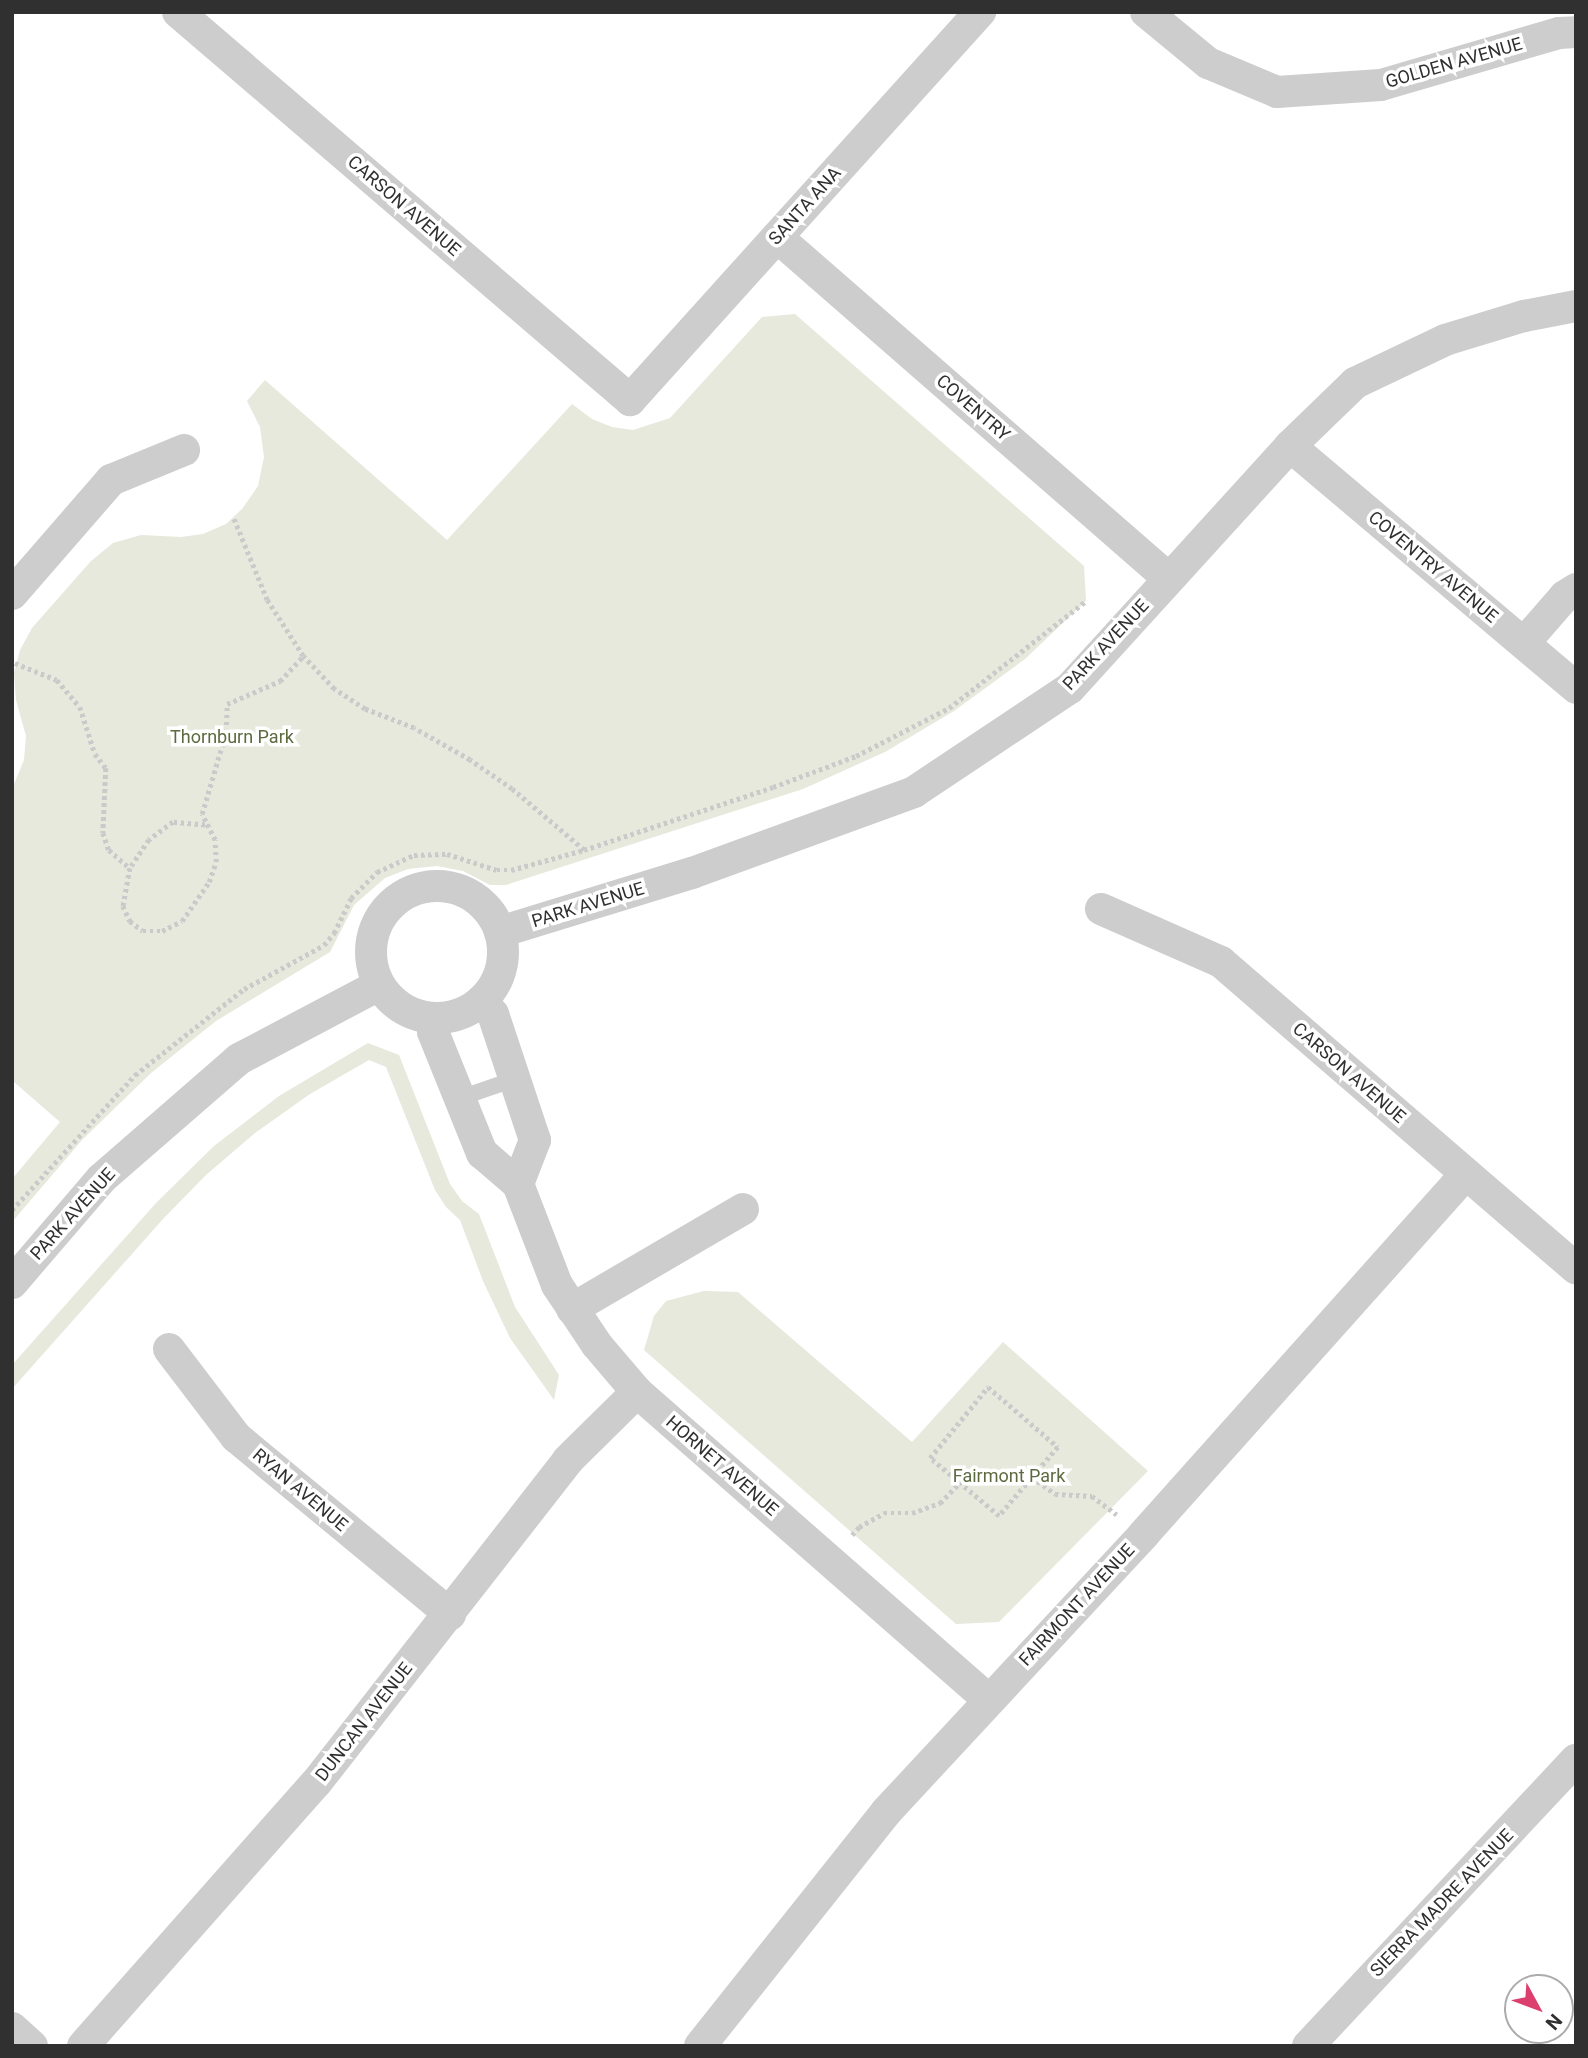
<!DOCTYPE html>
<html>
<head>
<meta charset="utf-8">
<style>
  body { margin:0 }
  #map { position:relative; width:1588px; height:2058px; overflow:hidden; background:#fff; font-family:Roboto,sans-serif }
  div>[style] { position:absolute }
  [style*='--x'] { left:calc(var(--x)*1px); top:calc(var(--y)*1px); width:calc(var(--w)*1px); rotate:calc(var(--a)*1deg) }
  .green>* { inset:0; background:#e6e9dc }
  .path>* { height:4.5px; margin-top:-2.25px; transform-origin:0; background:repeating-linear-gradient(90deg,#cacaca 0 3.5px,transparent 0 7px) }
  .service>* { height:16px; margin:-8px; padding:0 8px; transform-origin:8px; border-radius:8px; background:#cdcdcd }
  .minor>* { height:32px; margin:-16px; padding:0 16px; transform-origin:16px; border-radius:16px; background:#cdcdcd }
  .minor>.ring { margin:-16px; padding:0; box-sizing:content-box; background:none; border:32px solid #cdcdcd; border-radius:50% }
  span { translate:-50% -50%; white-space:nowrap; text-align:center; line-height:1.15; -webkit-text-stroke:7px #fff; paint-order:stroke }
  .street-label { font-size:18px; color:#303030 }
  .park-label { font-size:18px; color:#5d6a3f }
  .frame { position:absolute; inset:0; border:14px solid #303030; pointer-events:none }
  .north { position:absolute; left:1504px; top:1974px; width:70px; height:70px; box-sizing:border-box; background:#fff; border:2px solid #acacac; border-radius:50%; rotate:131deg; font-size:19px; font-weight:700; line-height:28px; text-align:center; color:#303030 }
  .north::after { content:''; display:block; margin:auto; width:24px; height:32px; background:#dc3e6e; clip-path:polygon(50% 0,100% 100%,50% 72%,0 100%) }
</style>
</head>
<body>
<div id="map">
  <div class="green">
    <div style="clip-path:polygon(795px 314px,1084px 566px,1086px 601px,1025px 659px,954px 711px,885px 752px,803px 789px,506px 885px,490px 885px,463px 871px,437px 866px,408px 869px,385px 878px,354px 905px,330px 952px,216px 1021px,151px 1073px,82px 1140px,12px 1222px,12px 1179px,60px 1122px,14px 1082px,12px 1064px,12px 789px,24px 760px,26px 736px,16px 700px,14px 673px,20px 650px,32px 628px,91px 561px,113px 543px,141px 535px,181px 537px,203px 534px,226px 524px,242px 509px,258px 486px,264px 457px,260px 427px,247px 401px,265px 380px,447px 540px,572px 404px,592px 419px,612px 427px,633px 430px,670px 418px,762px 317px)"></div>
    <div style="clip-path:polygon(368px 1043px,399px 1055px,450px 1184px,462px 1201px,479px 1214px,515px 1307px,559px 1375px,554px 1400px,510px 1338px,483px 1281px,460px 1220px,446px 1207px,435px 1190px,386px 1067px,369px 1060px,310px 1094px,255px 1133px,206px 1175px,163px 1219px,12px 1389px,12px 1365px,156px 1203px,214px 1146px,279px 1096px)"></div>
    <div style="clip-path:polygon(704px 1291px,738px 1292px,912px 1442px,1003px 1342px,1148px 1471px,999px 1622px,956px 1624px,644px 1350px,654px 1316px,666px 1301px)"></div>
  </div>
  <div class="path">
    <div style="--x:15;--y:663;--w:45;--a:22"></div>
    <div style="--x:57;--y:680;--w:35;--a:50"></div>
    <div style="--x:80;--y:707;--w:49;--a:72.3"></div>
    <div style="--x:95;--y:754;--w:18;--a:52"></div>
    <div style="--x:106;--y:768;--w:65;--a:92.6"></div>
    <div style="--x:103;--y:833;--w:18;--a:71"></div>
    <div style="--x:109;--y:850;--w:28;--a:41"></div>
    <div style="--x:205;--y:825;--w:32;--a:-175"></div>
    <div style="--x:173;--y:822;--w:30;--a:143"></div>
    <div style="--x:149;--y:840;--w:34;--a:124"></div>
    <div style="--x:130;--y:868;--w:39;--a:100"></div>
    <div style="--x:123;--y:906;--w:17;--a:65"></div>
    <div style="--x:130;--y:921;--w:16;--a:38"></div>
    <div style="--x:143;--y:931;--w:19;--a:0"></div>
    <div style="--x:162;--y:931;--w:22;--a:-27"></div>
    <div style="--x:182;--y:921;--w:47;--a:-55.3"></div>
    <div style="--x:209;--y:882;--w:21;--a:-71"></div>
    <div style="--x:216;--y:862;--w:22;--a:-93"></div>
    <div style="--x:215;--y:840;--w:29;--a:-117"></div>
    <div style="--x:202;--y:814;--w:85;--a:-73.7"></div>
    <div style="--x:226;--y:732;--w:28;--a:-88"></div>
    <div style="--x:227;--y:704;--w:58;--a:-23.5"></div>
    <div style="--x:280;--y:681;--w:34;--a:-47"></div>
    <div style="--x:303;--y:656;--w:67;--a:-122.7"></div>
    <div style="--x:267;--y:600;--w:90;--a:-112.3"></div>
    <div style="--x:584;--y:850;--w:199;--a:-18.4"></div>
    <div style="--x:773;--y:787;--w:89;--a:-20.5"></div>
    <div style="--x:856;--y:756;--w:105;--a:-27.3"></div>
    <div style="--x:949;--y:708;--w:174;--a:-38"></div>
    <div style="--x:12;--y:1210;--w:183;--a:-47.7"></div>
    <div style="--x:135;--y:1075;--w:139;--a:-38.3"></div>
    <div style="--x:244;--y:989;--w:91;--a:-28.8"></div>
    <div style="--x:324;--y:945;--w:16;--a:-50"></div>
    <div style="--x:334;--y:933;--w:39;--a:-64"></div>
    <div style="--x:351;--y:898;--w:37;--a:-45"></div>
    <div style="--x:377;--y:872;--w:41;--a:-24.7"></div>
    <div style="--x:414;--y:855;--w:33;--a:-2"></div>
    <div style="--x:447;--y:854;--w:52;--a:17.7"></div>
    <div style="--x:497;--y:870;--w:14;--a:0"></div>
    <div style="--x:511;--y:870;--w:76;--a:-15.3"></div>
    <div style="--x:584;--y:850;--w:94;--a:-139.7"></div>
    <div style="--x:512;--y:789;--w:51;--a:-145.4"></div>
    <div style="--x:470;--y:760;--w:64;--a:-150.3"></div>
    <div style="--x:414;--y:728;--w:53;--a:-158.8"></div>
    <div style="--x:365;--y:709;--w:37;--a:-147"></div>
    <div style="--x:334;--y:689;--w:45;--a:-133.2"></div>
    <div style="--x:988;--y:1387;--w:92;--a:40.6"></div>
    <div style="--x:1058;--y:1447;--w:91;--a:130.5"></div>
    <div style="--x:999;--y:1516;--w:90;--a:-140"></div>
    <div style="--x:930;--y:1458;--w:92;--a:-50.8"></div>
    <div style="--x:1032;--y:1477;--w:29;--a:36"></div>
    <div style="--x:1055;--y:1494;--w:37;--a:3"></div>
    <div style="--x:1092;--y:1496;--w:31;--a:37"></div>
    <div style="--x:852;--y:1535;--w:11;--a:-49"></div>
    <div style="--x:859;--y:1527;--w:29;--a:-29"></div>
    <div style="--x:884;--y:1513;--w:28;--a:0"></div>
    <div style="--x:912;--y:1513;--w:30;--a:-20"></div>
    <div style="--x:940;--y:1503;--w:28;--a:-46"></div>
  </div>
  <div class="service">
    <div style="--x:460;--y:1098;--w:58;--a:-19.1"></div>
  </div>
  <div class="minor">
    <div style="--x:178;--y:12;--w:596;--a:40.64"></div>
    <div style="--x:630;--y:400;--w:523;--a:-47.95"></div>
    <div style="--x:1146;--y:12;--w:80;--a:39.4"></div>
    <div style="--x:1208;--y:63;--w:75;--a:22.8"></div>
    <div style="--x:1277;--y:92;--w:104;--a:-3.9"></div>
    <div style="--x:1381;--y:85;--w:185;--a:-16.3"></div>
    <div style="--x:1559;--y:33;--w:17;--a:-3"></div>
    <div style="--x:777;--y:237;--w:519;--a:41.09"></div>
    <div style="--x:1290;--y:446;--w:375;--a:40.2"></div>
    <div style="--x:12;--y:594;--w:151;--a:-49"></div>
    <div style="--x:111;--y:480;--w:79;--a:-22.3"></div>
    <div style="--x:1524;--y:643;--w:62;--a:-48.9"></div>
    <div style="--x:1565;--y:596;--w:13;--a:-32"></div>
    <div class="ring" style="left:371px;top:886px;width:100px;height:100px"></div>
    <div style="--x:1101;--y:909;--w:131;--a:23.8"></div>
    <div style="--x:1221;--y:962;--w:469;--a:40.8"></div>
    <div style="--x:500;--y:932;--w:201;--a:-17.1"></div>
    <div style="--x:692;--y:873;--w:236;--a:-20"></div>
    <div style="--x:914;--y:792;--w:187;--a:-33.7"></div>
    <div style="--x:1070;--y:688;--w:327;--a:-47.7"></div>
    <div style="--x:1290;--y:446;--w:91;--a:-44.1"></div>
    <div style="--x:1355;--y:383;--w:100;--a:-25.5"></div>
    <div style="--x:1445;--y:340;--w:83;--a:-16.9"></div>
    <div style="--x:1524;--y:316;--w:53;--a:-10.9"></div>
    <div style="--x:482;--y:1001;--w:17;--a:50"></div>
    <div style="--x:493;--y:1014;--w:133;--a:71.6"></div>
    <div style="--x:535;--y:1140;--w:47;--a:111.1"></div>
    <div style="--x:436;--y:1019;--w:13;--a:103"></div>
    <div style="--x:433;--y:1032;--w:131;--a:68"></div>
    <div style="--x:482;--y:1153;--w:48;--a:40.7"></div>
    <div style="--x:518;--y:1184;--w:108;--a:68.9"></div>
    <div style="--x:557;--y:1285;--w:72;--a:56.3"></div>
    <div style="--x:597;--y:1345;--w:62;--a:49.6"></div>
    <div style="--x:637;--y:1392;--w:466;--a:41.2"></div>
    <div style="--x:12;--y:1283;--w:137;--a:-49.4"></div>
    <div style="--x:101;--y:1179;--w:183;--a:-41"></div>
    <div style="--x:239;--y:1059;--w:158;--a:-27.9"></div>
    <div style="--x:572;--y:1309;--w:198;--a:-30.3"></div>
    <div style="--x:169;--y:1349;--w:111;--a:52.7"></div>
    <div style="--x:236;--y:1437;--w:278;--a:39.6"></div>
    <div style="--x:12;--y:2028;--w:27;--a:42"></div>
    <div style="--x:83;--y:2046;--w:351;--a:-48.5"></div>
    <div style="--x:316;--y:1783;--w:410;--a:-52"></div>
    <div style="--x:568;--y:1460;--w:97;--a:-44.6"></div>
    <div style="--x:700;--y:2046;--w:299;--a:-51.5"></div>
    <div style="--x:886;--y:1812;--w:379;--a:-47.1"></div>
    <div style="--x:1144;--y:1534;--w:483;--a:-48.2"></div>
    <div style="--x:1308;--y:2046;--w:392;--a:-46.9"></div>
  </div>
  <div class="street-label">
    <span style="left:1454px;top:63px;rotate:-16deg">GOLDEN AVENUE</span>
    <span style="left:404px;top:206px;rotate:41deg">CARSON AVENUE</span>
    <span style="left:805px;top:206px;rotate:-48deg">SANTA ANA</span>
    <span style="left:973px;top:408px;rotate:41deg">COVENTRY</span>
    <span style="left:1433px;top:567px;rotate:40deg">COVENTRY AVENUE</span>
    <span style="left:1106px;top:645px;rotate:-47deg">PARK AVENUE</span>
    <span style="left:588px;top:905px;rotate:-17deg">PARK AVENUE</span>
    <span style="left:1349px;top:1073px;rotate:41deg">CARSON AVENUE</span>
    <span style="left:73px;top:1214px;rotate:-48deg">PARK AVENUE</span>
    <span style="left:722px;top:1466px;rotate:41deg">HORNET AVENUE</span>
    <span style="left:300px;top:1490px;rotate:40deg">RYAN AVENUE</span>
    <span style="left:1077px;top:1605px;rotate:-47deg">FAIRMONT AVENUE</span>
    <span style="left:364px;top:1722px;rotate:-52deg">DUNCAN AVENUE</span>
    <span style="left:1442px;top:1903px;rotate:-46deg">SIERRA MADRE AVENUE</span>
  </div>
  <div class="park-label">
    <span style="left:232px;top:737px">Thornburn Park</span>
    <span style="left:1009px;top:1476px">Fairmont Park</span>
  </div>
  <div class="frame"></div>
  <div class="north">N</div>
</div>
</body>
</html>
